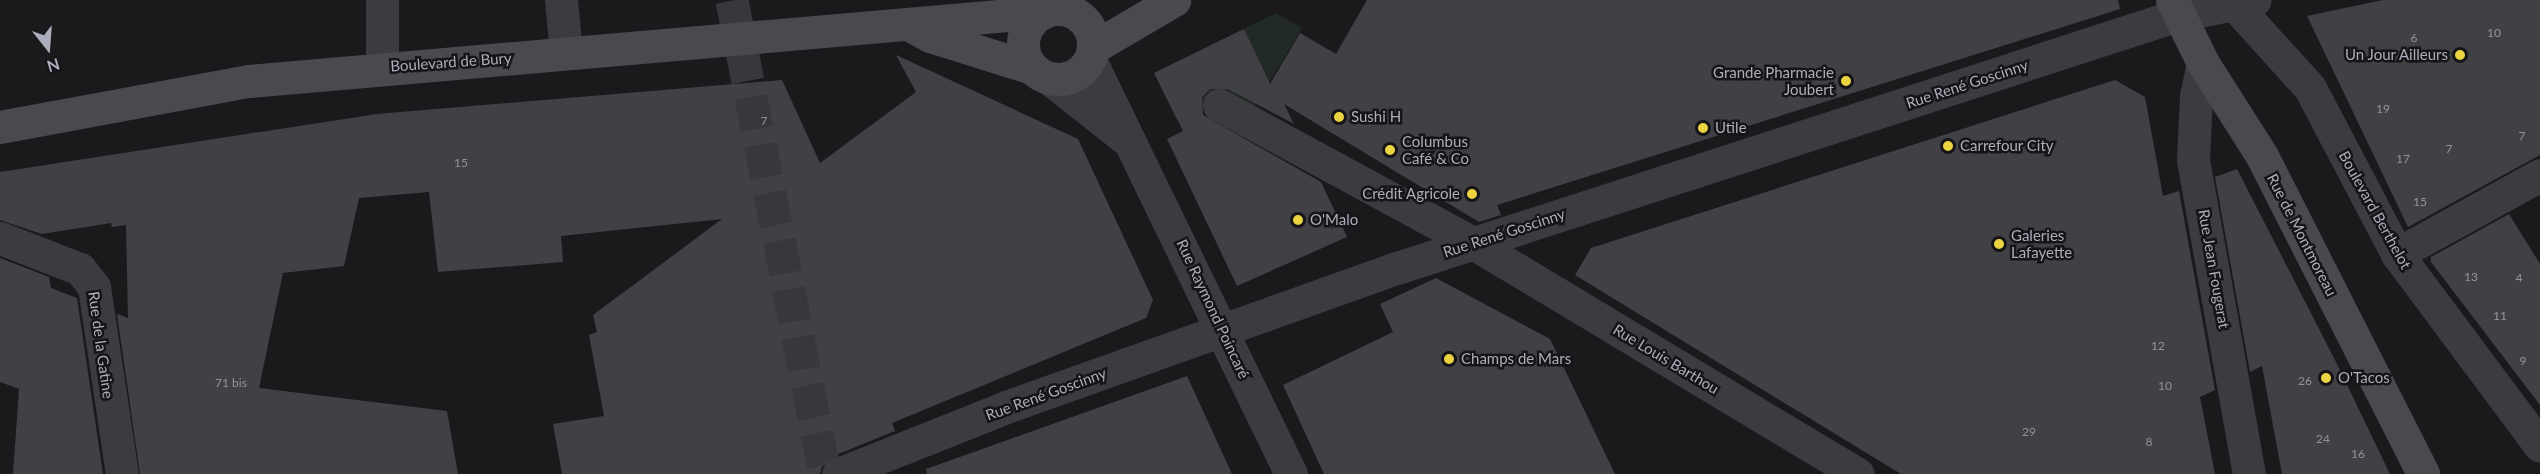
<!DOCTYPE html>
<html>
<head>
<meta charset="utf-8">
<style>
  body { margin:0 }
  #map { position:relative; width:2540px; height:474px; overflow:hidden; background:#1a191c; font-family:Lato,sans-serif }
  div>[style] { position:absolute }
  [style*='--x'] { left:calc(var(--x)*1px); top:calc(var(--y)*1px); width:calc(var(--w)*1px); rotate:calc(var(--a)*1deg) }
  .green>* { inset:0; background:#212a24 }
  .building>* { inset:0; background:#414145 }
  .secondary-tunnel>* { height:33px; margin-top:-16.5px; transform-origin:0; background:repeating-linear-gradient(90deg,#37373c 0 33px,transparent 0 49px) }
  .street>* { height:33px; margin:-16.5px; padding:0 16.5px; transform-origin:16.5px; border-radius:16.5px; background:#3b3b40 }
  .secondary>* { height:33px; margin:-16.5px; padding:0 16.5px; transform-origin:16.5px; border-radius:16.5px; background:#494950 }
  .secondary>.ring { margin:-16.5px; padding:0; box-sizing:content-box; background:none; border:33px solid #494950; border-radius:50% }
  .dots>* { width:16px; height:16px; translate:-50% -50%; box-sizing:border-box; border:3px solid #151417; border-radius:50% }
  span { translate:-50% -50%; white-space:nowrap; text-align:center; line-height:1.15; -webkit-text-stroke:5px #151417; paint-order:stroke }
  .number-label { font-size:12px; color:#91939e }
  .number-label span { -webkit-text-stroke-width:0 }
  .poi-label { font-size:15px; color:#acaebb }
  .right { translate:-100% -50%; text-align:right }
  .left { translate:0 -50%; text-align:left }
  .street-label { font-size:15px; color:#acaebb }
  .north { position:absolute; left:18px; top:18px; width:60px; height:60px; -webkit-text-stroke:4px #151417; paint-order:stroke; rotate:163deg; font-size:16px; font-weight:700; line-height:24px; text-align:center; color:#acaebb }
  .north::after { content:''; display:block; margin:auto; width:21px; height:27px; background:#acaebb; clip-path:polygon(50% 0,100% 100%,50% 72%,0 100%) }
</style>
</head>
<body>
<div id="map">
  <div class="green">
    <div style="clip-path:polygon(1276px 13px,1302px 28px,1250px 114px,1222px 99px,1176px 119px,1154px 73px)"></div>
  </div>
  <div class="building">
    <div style="clip-path:polygon(1367px 0,2118px 0,2120px 9px,1497px 205px,1501px 215px,1479px 222px,1284px 104px,1294px 124px,1228px 89px,1210px 89px,1202px 97px,1203px 115px,1321px 182px,1347px 237px,1237px 286px,1167px 139px,1183px 131px,1154px 73px,1244px 29px,1270px 84px,1300px 33px,1336px 54px)"></div>
    <div style="clip-path:polygon(2383px 0,2540px 0,2540px 155px,2408px 227px,2307px 16px)"></div>
    <div style="clip-path:polygon(896px 55px,1078px 139px,1153px 300px,1146px 318px,892px 423px,895px 431px,831px 457px,823px 463px,820px 474px,562px 474px,553px 424px,604px 416px,589px 335px,597px 332px,593px 315px,722px 219px,561px 236px,563px 262px,438px 272px,429px 192px,359px 198px,344px 266px,283px 273px,259px 388px,447px 411px,458px 474px,140px 474px,117px 314px,128px 318px,126px 225px,112px 227px,111px 223px,42px 234px,0 220px,0 172px,377px 114px,782px 80px,820px 163px,916px 92px)"></div>
    <div style="clip-path:polygon(2115px 80px,2145px 97px,2163px 196px,2179px 191px,2215px 390px,2200px 397px,2215px 474px,1901px 474px,1575px 275px,1591px 248px)"></div>
    <div style="clip-path:polygon(2237px 169px,2337px 364px,2390px 474px,2282px 474px,2262px 366px,2250px 372px,2215px 177px)"></div>
    <div style="clip-path:polygon(2509px 214px,2540px 264px,2540px 405px,2431px 262px,2431px 257px)"></div>
    <div style="clip-path:polygon(0 258px,49px 277px,51px 288px,77px 298px,103px 474px,13px 474px,19px 389px,0 382px)"></div>
    <div style="clip-path:polygon(1436px 278px,1550px 339px,1615px 474px,1324px 474px,1283px 385px,1393px 332px,1380px 304px)"></div>
    <div style="clip-path:polygon(1187px 376px,1232px 474px,927px 474px,926px 469px)"></div>
  </div>
  <div class="secondary-tunnel">
    <div style="--x:732;--y:0;--w:483;--a:78.9"></div>
  </div>
  <div class="street">
    <div style="--x:561;--y:0;--w:53;--a:84.6"></div>
    <div style="--x:2233;--y:3;--w:115;--a:47.8"></div>
    <div style="--x:2310;--y:88;--w:187;--a:62.3"></div>
    <div style="--x:2397;--y:254;--w:239;--a:53.3"></div>
    <div style="--x:1090;--y:60;--w:460;--a:64.1"></div>
    <div style="--x:2203;--y:63;--w:34;--a:102"></div>
    <div style="--x:2196;--y:96;--w:64;--a:92.7"></div>
    <div style="--x:2193;--y:160;--w:319;--a:79.9"></div>
    <div style="--x:382;--y:67;--w:67;--a:-90"></div>
    <div style="--x:1050;--y:79;--w:97;--a:38.3"></div>
    <div style="--x:1219;--y:105;--w:289;--a:28.5"></div>
    <div style="--x:1473;--y:243;--w:449;--a:31"></div>
    <div style="--x:0;--y:238;--w:86;--a:21.2"></div>
    <div style="--x:80;--y:269;--w:23;--a:52"></div>
    <div style="--x:94;--y:287;--w:189;--a:81.5"></div>
    <div style="--x:2397;--y:254;--w:163;--a:-28.9"></div>
    <div style="--x:838;--y:474;--w:181;--a:-21.7"></div>
    <div style="--x:1006;--y:407;--w:415;--a:-19.6"></div>
    <div style="--x:1397;--y:268;--w:821;--a:-17.95"></div>
    <div style="--x:2178;--y:15;--w:78;--a:-11"></div>
  </div>
  <div class="secondary">
    <div style="--x:2172;--y:0;--w:70;--a:63.8"></div>
    <div style="--x:2203;--y:63;--w:110;--a:57.6"></div>
    <div style="--x:2262;--y:156;--w:356;--a:63.1"></div>
    <div class="ring" style="left:1023px;top:9px;width:37px;height:37px"></div>
    <div style="--x:910;--y:25;--w:23;--a:29"></div>
    <div style="--x:930;--y:36;--w:107;--a:17.4"></div>
    <div style="--x:1094;--y:47;--w:93;--a:-30.4"></div>
    <div style="--x:0;--y:127;--w:253;--a:-10.5"></div>
    <div style="--x:249;--y:81;--w:798;--a:-4.96"></div>
  </div>
  <div class="dots">
    <div style="left:2460px;top:55px;background:#ebd341"></div>
    <div style="left:1846px;top:81px;background:#ebd341"></div>
    <div style="left:1339px;top:117px;background:#ebd341"></div>
    <div style="left:1703px;top:128px;background:#ebd341"></div>
    <div style="left:1948px;top:146px;background:#ebd341"></div>
    <div style="left:1390px;top:150px;background:#ebd341"></div>
    <div style="left:1472px;top:194px;background:#ebd341"></div>
    <div style="left:1298px;top:220px;background:#ebd341"></div>
    <div style="left:1999px;top:244px;background:#ebd341"></div>
    <div style="left:1449px;top:359px;background:#ebd341"></div>
    <div style="left:2326px;top:378px;background:#ebd341"></div>
  </div>
  <div class="number-label">
    <span style="left:2494px;top:33px">10</span>
    <span style="left:2414px;top:38px">6</span>
    <span style="left:2383px;top:109px">19</span>
    <span style="left:764px;top:121px">7</span>
    <span style="left:2522px;top:136px">7</span>
    <span style="left:2449px;top:149px">7</span>
    <span style="left:2403px;top:159px">17</span>
    <span style="left:461px;top:163px">15</span>
    <span style="left:2420px;top:202px">15</span>
    <span style="left:2471px;top:277px">13</span>
    <span style="left:2519px;top:278px">4</span>
    <span style="left:2500px;top:316px">11</span>
    <span style="left:2158px;top:346px">12</span>
    <span style="left:2523px;top:361px">9</span>
    <span style="left:2305px;top:381px">26</span>
    <span style="left:231px;top:383px">71 bis</span>
    <span style="left:2165px;top:386px">10</span>
    <span style="left:2029px;top:432px">29</span>
    <span style="left:2323px;top:439px">24</span>
    <span style="left:2149px;top:442px">8</span>
    <span style="left:2358px;top:454px">16</span>
  </div>
  <div class="poi-label">
    <span class="right" style="left:2448px;top:55px">Un Jour Ailleurs</span>
    <span class="right" style="left:1834px;top:81px">Grande Pharmacie<br>Joubert</span>
    <span class="left" style="left:1351px;top:117px">Sushi H</span>
    <span class="left" style="left:1715px;top:128px">Utile</span>
    <span class="left" style="left:1402px;top:150px">Columbus<br>Café &amp; Co</span>
    <span class="left" style="left:1960px;top:146px">Carrefour City</span>
    <span class="right" style="left:1460px;top:194px">Crédit Agricole</span>
    <span class="left" style="left:1310px;top:220px">O'Malo</span>
    <span class="left" style="left:2011px;top:244px">Galeries<br>Lafayette</span>
    <span class="left" style="left:1461px;top:359px">Champs de Mars</span>
    <span class="left" style="left:2338px;top:378px">O'Tacos</span>
  </div>
  <div class="street-label">
    <span style="left:451px;top:62px;rotate:-4deg">Boulevard de Bury</span>
    <span style="left:1967px;top:84px;rotate:-18deg">Rue René Goscinny</span>
    <span style="left:2375px;top:210px;rotate:61deg">Boulevard Berthelot</span>
    <span style="left:1504px;top:233px;rotate:-18deg">Rue René Goscinny</span>
    <span style="left:2302px;top:235px;rotate:63deg">Rue de Montmoreau</span>
    <span style="left:2214px;top:269px;rotate:80deg">Rue Jean Fougerat</span>
    <span style="left:1213px;top:309px;rotate:65deg">Rue Raymond Poincaré</span>
    <span style="left:101px;top:345px;rotate:82deg">Rue de la Gatine</span>
    <span style="left:1666px;top:359px;rotate:31deg">Rue Louis Barthou</span>
    <span style="left:1046px;top:394px;rotate:-20deg">Rue René Goscinny</span>
  </div>
  <div class="north">N</div>
</div>
</body>
</html>
